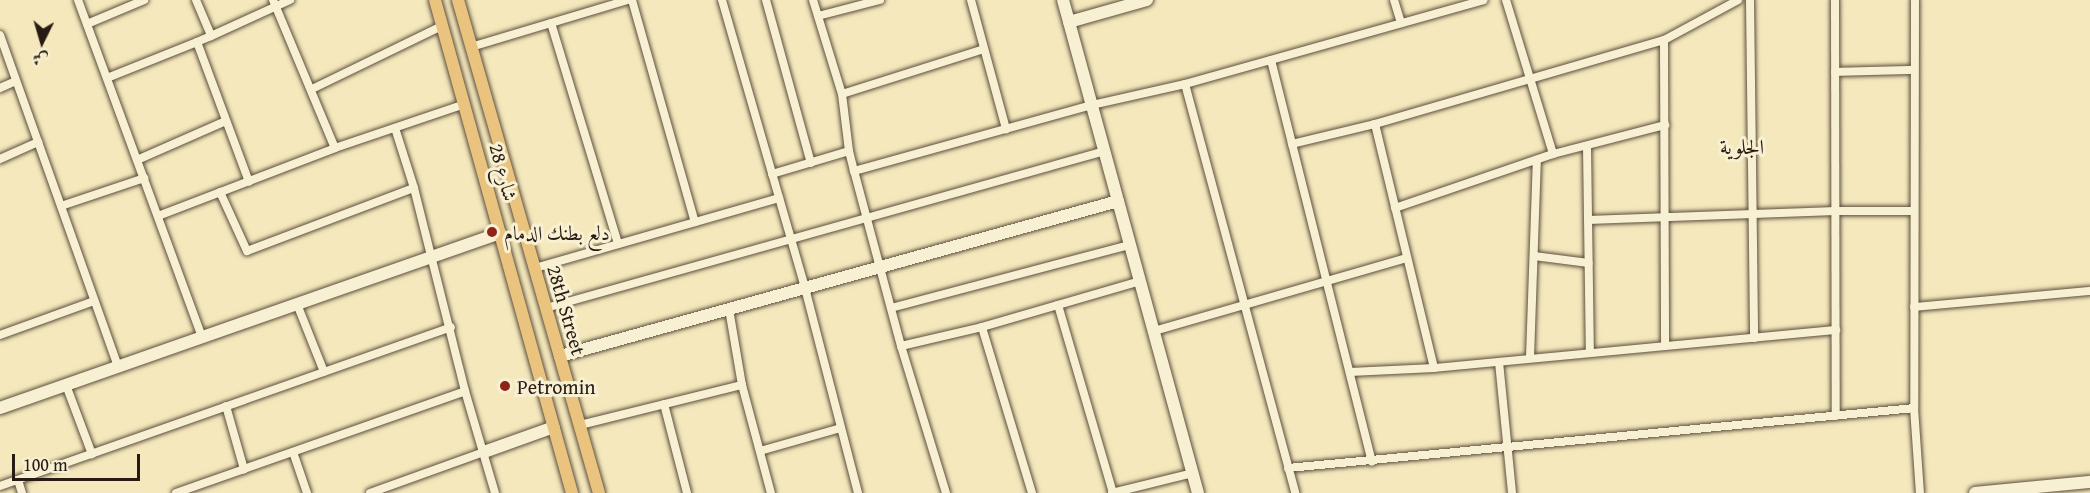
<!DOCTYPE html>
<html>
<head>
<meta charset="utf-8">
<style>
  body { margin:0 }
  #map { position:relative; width:2090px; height:493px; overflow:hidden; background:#f5e8bc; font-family:"Gentium Book Plus",Amiri,serif }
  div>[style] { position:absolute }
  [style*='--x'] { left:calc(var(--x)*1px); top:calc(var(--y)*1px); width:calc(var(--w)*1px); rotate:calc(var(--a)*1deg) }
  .roads { filter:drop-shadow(0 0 2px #5b4e3e) drop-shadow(0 0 2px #5b4e3e) }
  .street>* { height:8px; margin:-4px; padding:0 4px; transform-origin:4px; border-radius:4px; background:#f8f0d3 }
  .secondary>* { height:12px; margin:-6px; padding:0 6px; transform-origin:6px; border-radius:6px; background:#f8f0d3 }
  .primary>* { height:12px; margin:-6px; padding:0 6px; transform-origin:6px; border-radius:6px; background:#eac47e }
  .dots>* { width:16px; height:16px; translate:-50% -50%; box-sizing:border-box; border:3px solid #f8f0d3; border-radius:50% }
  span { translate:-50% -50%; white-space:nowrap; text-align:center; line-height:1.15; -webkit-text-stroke:6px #f8f0d3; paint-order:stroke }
  .street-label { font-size:20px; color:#281b14 }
  .poi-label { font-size:20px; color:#281b14 }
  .left { translate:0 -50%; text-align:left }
  .neighbourhood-label { font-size:21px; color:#281b14 }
  .north { position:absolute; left:12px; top:12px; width:60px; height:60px; -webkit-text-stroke:4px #f8f0d3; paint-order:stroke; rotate:185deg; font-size:16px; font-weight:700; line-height:24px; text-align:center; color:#281b14 }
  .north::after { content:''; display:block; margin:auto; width:21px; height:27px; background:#281b14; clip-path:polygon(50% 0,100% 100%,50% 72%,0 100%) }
  .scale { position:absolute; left:12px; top:454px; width:128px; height:27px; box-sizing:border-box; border:3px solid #281b14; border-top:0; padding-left:8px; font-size:18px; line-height:21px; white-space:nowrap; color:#281b14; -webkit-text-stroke:4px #f8f0d3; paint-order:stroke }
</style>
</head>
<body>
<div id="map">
  <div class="roads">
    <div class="street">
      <div style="--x:78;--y:0;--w:359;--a:69.8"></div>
      <div style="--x:196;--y:0;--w:39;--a:67"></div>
      <div style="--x:211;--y:36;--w:15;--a:157"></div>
      <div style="--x:197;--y:42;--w:149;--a:69.6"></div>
      <div style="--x:273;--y:0;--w:160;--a:67.3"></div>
      <div style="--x:632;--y:0;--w:231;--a:74.2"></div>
      <div style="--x:722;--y:0;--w:300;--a:73.9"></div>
      <div style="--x:805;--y:288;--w:212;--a:75.5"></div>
      <div style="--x:766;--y:0;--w:169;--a:74.6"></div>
      <div style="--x:813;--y:0;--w:98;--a:72.9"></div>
      <div style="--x:842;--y:94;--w:57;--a:83"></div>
      <div style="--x:849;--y:151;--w:21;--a:76"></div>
      <div style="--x:971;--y:0;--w:134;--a:74.8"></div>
      <div style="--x:1394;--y:0;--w:24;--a:73"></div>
      <div style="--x:1506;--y:0;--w:161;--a:73"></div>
      <div style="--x:1750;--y:0;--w:338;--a:89.3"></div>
      <div style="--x:1835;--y:0;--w:416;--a:89.9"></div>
      <div style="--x:1915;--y:0;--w:408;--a:90.1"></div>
      <div style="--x:1914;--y:408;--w:85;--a:86"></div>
      <div style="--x:818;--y:16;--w:64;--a:-14.5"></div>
      <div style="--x:551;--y:23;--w:231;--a:73.1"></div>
      <div style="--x:87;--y:24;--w:62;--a:-22.8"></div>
      <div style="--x:0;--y:35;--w:352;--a:70.4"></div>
      <div style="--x:211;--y:36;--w:87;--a:-24.5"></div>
      <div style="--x:1664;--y:40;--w:306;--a:89.8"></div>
      <div style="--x:471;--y:47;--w:164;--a:-16.7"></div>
      <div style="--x:1271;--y:60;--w:414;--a:75.9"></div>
      <div style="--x:1835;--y:72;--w:79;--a:-1.5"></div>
      <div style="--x:107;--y:78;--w:97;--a:-21.8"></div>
      <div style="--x:1185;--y:84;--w:424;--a:74.9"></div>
      <div style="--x:0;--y:88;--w:17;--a:-24"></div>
      <div style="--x:312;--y:89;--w:144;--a:-25.9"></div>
      <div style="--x:842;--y:94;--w:149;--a:-17.6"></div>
      <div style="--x:1375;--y:124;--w:251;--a:76.4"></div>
      <div style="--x:395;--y:128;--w:63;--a:72.4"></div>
      <div style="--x:414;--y:188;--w:209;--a:75.9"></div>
      <div style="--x:465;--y:391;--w:106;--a:73.6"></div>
      <div style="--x:1292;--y:144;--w:85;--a:-13.5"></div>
      <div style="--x:1375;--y:124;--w:301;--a:-16.2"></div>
      <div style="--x:1664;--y:40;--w:84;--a:-28.4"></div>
      <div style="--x:1587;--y:146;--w:207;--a:89.2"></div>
      <div style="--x:0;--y:159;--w:42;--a:-24.1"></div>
      <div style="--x:137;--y:160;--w:97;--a:-23.7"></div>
      <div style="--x:772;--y:174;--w:80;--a:-16.6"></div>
      <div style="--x:220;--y:192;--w:65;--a:65.4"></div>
      <div style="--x:247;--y:251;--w:178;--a:-20.7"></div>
      <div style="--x:61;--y:206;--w:88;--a:-18.6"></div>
      <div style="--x:1395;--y:208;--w:167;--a:-18.9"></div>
      <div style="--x:1553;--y:154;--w:116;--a:-14.5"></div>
      <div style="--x:158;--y:216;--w:190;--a:-21"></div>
      <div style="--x:335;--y:148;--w:137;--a:-18.7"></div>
      <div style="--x:1588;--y:220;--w:248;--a:-2.1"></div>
      <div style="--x:1836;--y:211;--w:78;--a:0"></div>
      <div style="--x:1534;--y:256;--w:55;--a:7.3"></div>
      <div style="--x:535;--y:268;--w:254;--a:-16"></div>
      <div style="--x:297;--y:304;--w:73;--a:68.3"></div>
      <div style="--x:1058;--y:305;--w:196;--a:73.7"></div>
      <div style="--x:1914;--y:307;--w:177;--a:-5.2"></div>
      <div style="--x:546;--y:308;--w:581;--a:-15.69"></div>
      <div style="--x:891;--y:308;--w:247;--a:-14.8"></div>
      <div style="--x:729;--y:309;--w:77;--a:80.3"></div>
      <div style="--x:1154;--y:331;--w:263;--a:-16.1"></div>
      <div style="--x:0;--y:335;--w:100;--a:-19.9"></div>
      <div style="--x:901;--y:346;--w:83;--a:-13.2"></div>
      <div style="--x:1530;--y:357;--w:197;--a:-88"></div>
      <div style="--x:1499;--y:362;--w:132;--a:84.3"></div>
      <div style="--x:1350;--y:372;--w:84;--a:-2.7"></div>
      <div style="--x:1434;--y:368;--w:404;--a:-5.4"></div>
      <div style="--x:66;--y:385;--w:74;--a:69.4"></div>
      <div style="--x:664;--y:404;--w:92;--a:75.5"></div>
      <div style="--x:226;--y:406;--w:66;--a:74.1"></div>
      <div style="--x:580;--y:425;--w:167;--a:-13.9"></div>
      <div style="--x:742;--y:385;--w:112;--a:75"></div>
      <div style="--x:760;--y:451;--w:84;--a:-15.9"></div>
      <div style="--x:293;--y:452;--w:43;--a:71.1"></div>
      <div style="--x:1288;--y:468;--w:629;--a:-5.47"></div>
      <div style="--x:18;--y:480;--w:14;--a:73"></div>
      <div style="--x:0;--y:486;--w:478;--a:-19.4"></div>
      <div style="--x:176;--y:493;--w:306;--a:-19.4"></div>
      <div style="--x:370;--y:493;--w:121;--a:-19.8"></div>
      <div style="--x:946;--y:493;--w:154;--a:-107"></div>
      <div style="--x:901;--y:346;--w:181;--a:-105"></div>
      <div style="--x:854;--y:171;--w:247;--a:-15.5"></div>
      <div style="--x:1092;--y:105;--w:95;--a:-12.7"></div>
      <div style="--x:1185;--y:84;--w:310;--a:-15.7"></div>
      <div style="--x:1032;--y:493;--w:173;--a:-106.8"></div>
      <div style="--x:982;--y:327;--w:165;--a:-16.2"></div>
      <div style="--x:1112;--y:493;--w:83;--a:-13.9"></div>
    </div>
    <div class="secondary">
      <div style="--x:1063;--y:0;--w:511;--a:74.69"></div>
      <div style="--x:1069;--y:22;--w:81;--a:-15.8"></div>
      <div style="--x:560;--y:356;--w:579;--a:-15.52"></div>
      <div style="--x:0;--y:408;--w:530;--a:-19.29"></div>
      <div style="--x:484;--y:452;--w:74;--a:-19.7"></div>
      <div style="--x:1975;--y:493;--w:116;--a:-5.5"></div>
    </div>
    <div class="primary">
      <div style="--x:435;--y:0;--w:512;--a:74.47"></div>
      <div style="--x:458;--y:0;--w:513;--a:74.04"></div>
    </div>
  </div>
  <div class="dots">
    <div style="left:492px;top:232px;background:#8f2418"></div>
    <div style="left:505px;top:386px;background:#8f2418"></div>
  </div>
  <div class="street-label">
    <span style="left:504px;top:172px;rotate:75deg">شارع 28</span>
    <span style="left:567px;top:310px;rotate:74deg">28th Street</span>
  </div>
  <div class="poi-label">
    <span class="left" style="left:504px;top:232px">دلع بطنك الدمام</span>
    <span class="left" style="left:517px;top:386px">Petromin</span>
  </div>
  <div class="neighbourhood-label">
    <span style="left:1742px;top:147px">الجلوية</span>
  </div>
  <div class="north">ش</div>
  <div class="scale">100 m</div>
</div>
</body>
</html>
